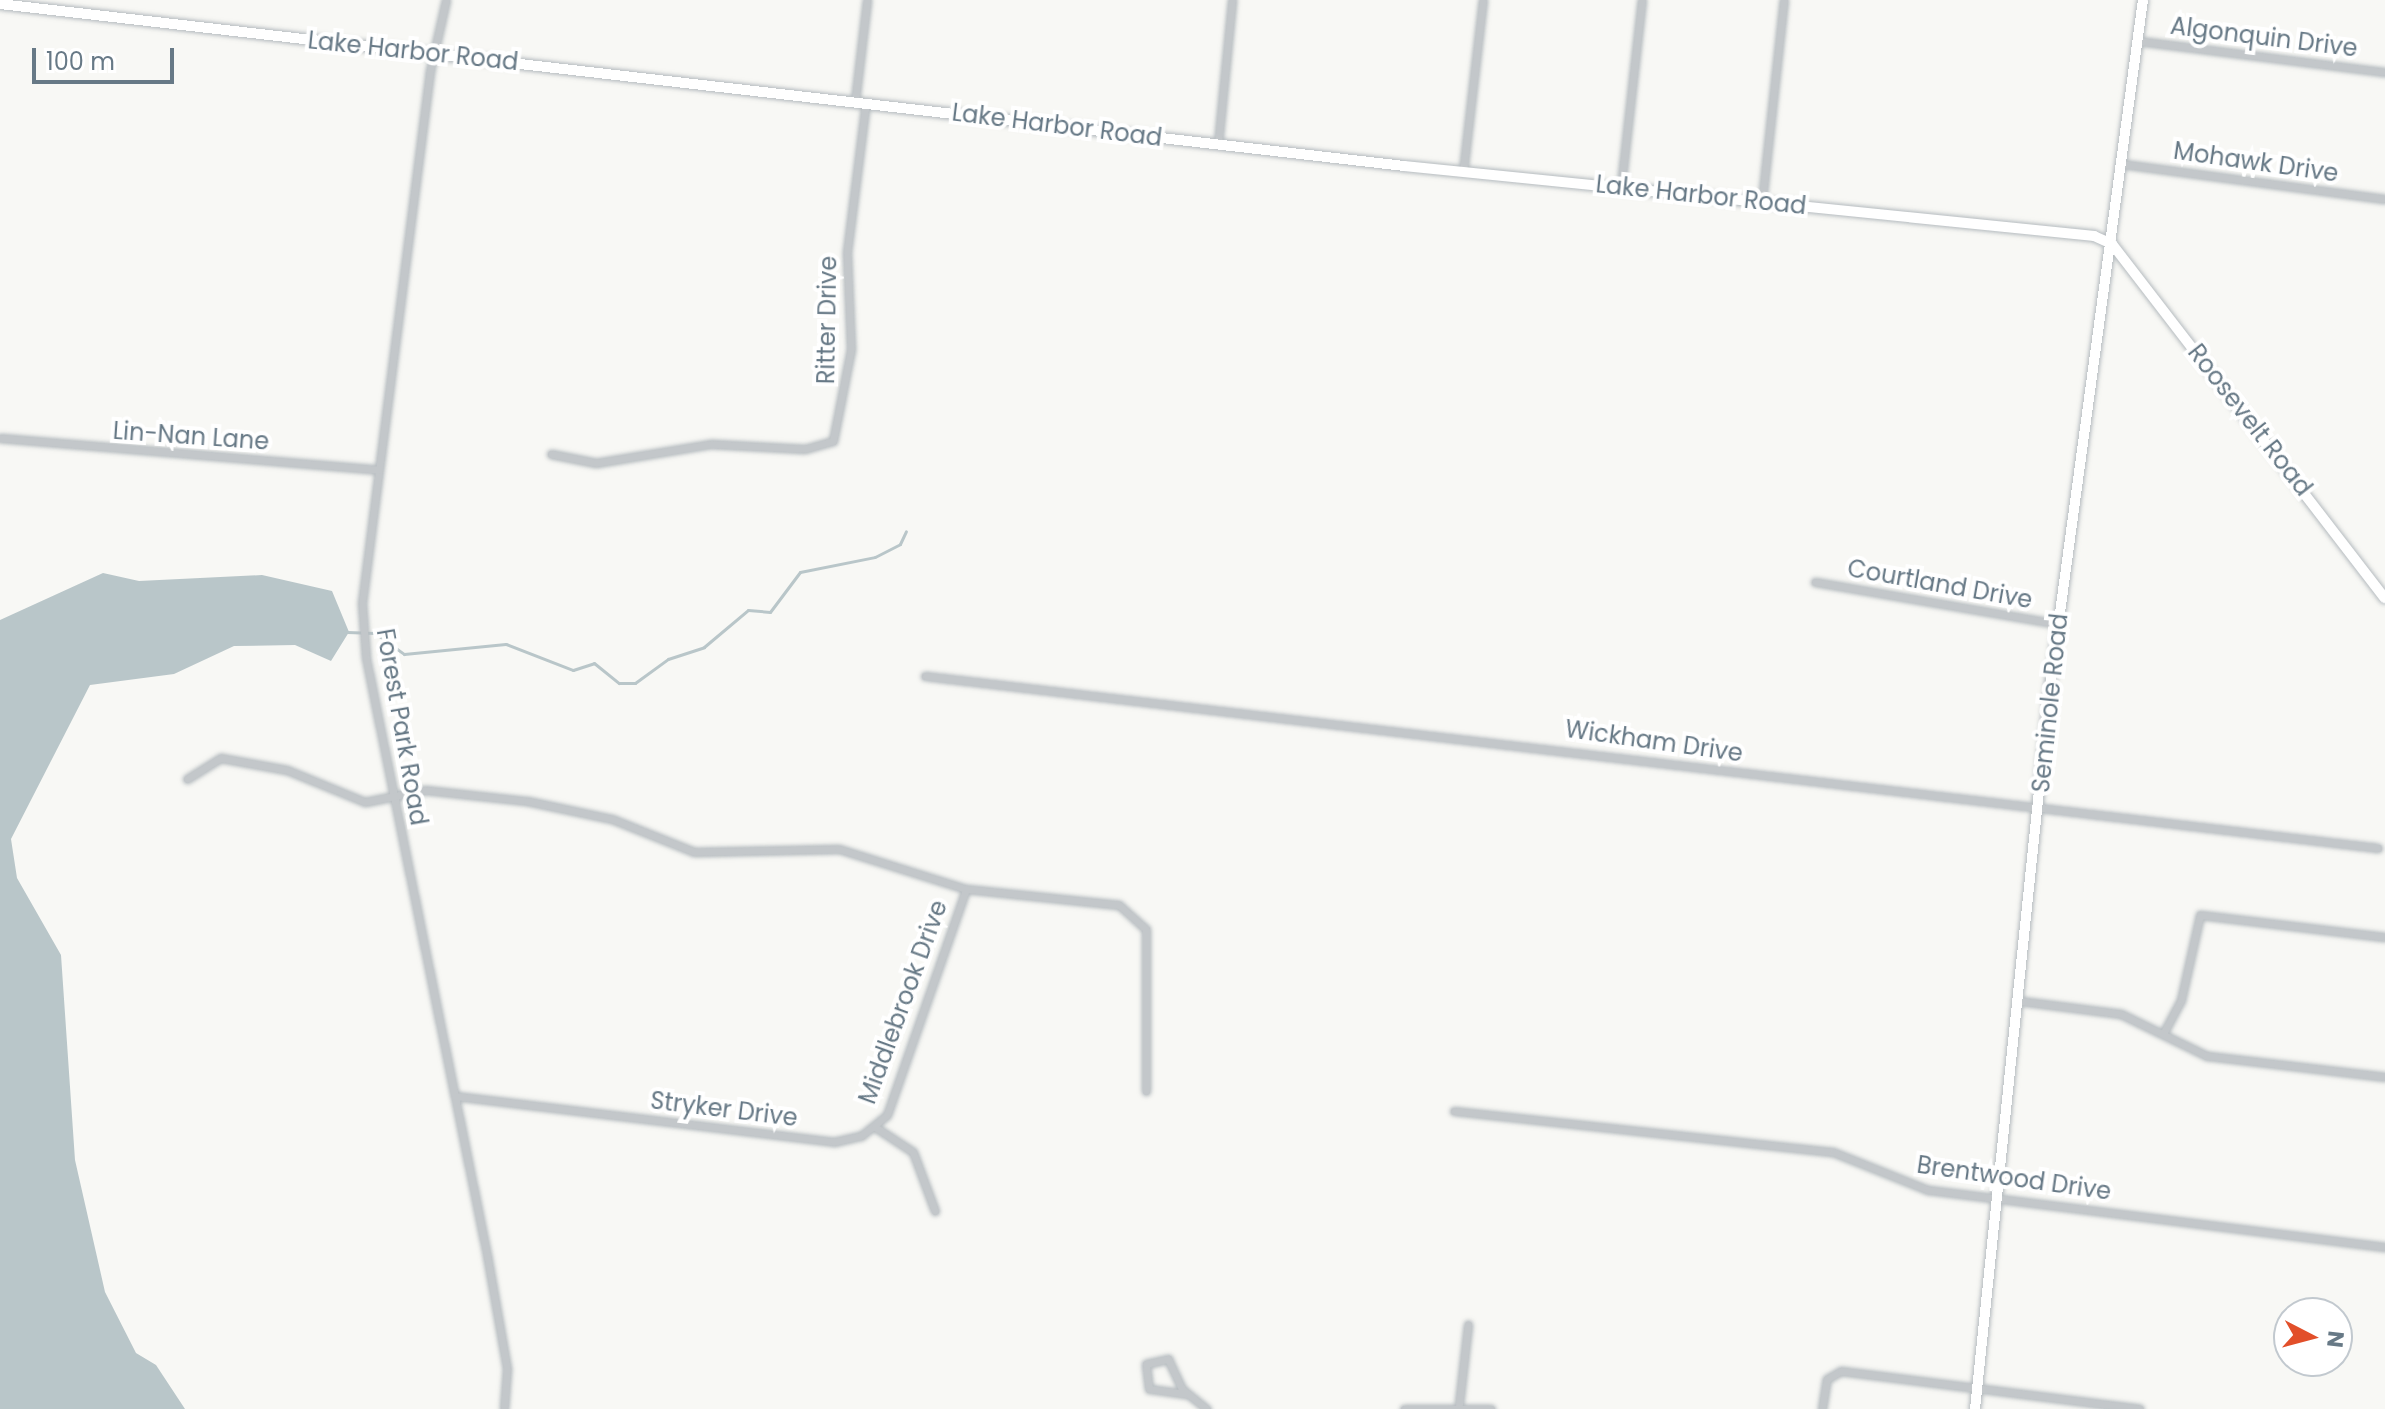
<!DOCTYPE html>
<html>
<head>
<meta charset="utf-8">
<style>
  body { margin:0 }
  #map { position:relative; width:2385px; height:1409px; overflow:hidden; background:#f8f8f5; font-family:Poppins,sans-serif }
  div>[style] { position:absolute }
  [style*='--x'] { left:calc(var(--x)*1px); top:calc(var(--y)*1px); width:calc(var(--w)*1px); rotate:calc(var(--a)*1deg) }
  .water>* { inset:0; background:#b9c6c9 }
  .stream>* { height:3px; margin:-1.5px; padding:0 1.5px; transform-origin:1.5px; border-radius:1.5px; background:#b9c6c9 }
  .roads { filter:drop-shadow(0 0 2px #b5bbbf) drop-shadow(0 0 2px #b5bbbf) }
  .street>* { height:7px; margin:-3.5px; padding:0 3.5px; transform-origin:3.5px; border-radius:3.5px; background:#c3c7ca }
  .secondary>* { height:10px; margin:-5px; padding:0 5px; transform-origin:5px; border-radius:5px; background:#fff }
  span { translate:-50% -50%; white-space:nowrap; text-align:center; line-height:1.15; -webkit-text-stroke:8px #fff; paint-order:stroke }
  .street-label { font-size:24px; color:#677986 }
  .north { position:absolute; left:2273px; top:1297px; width:80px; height:80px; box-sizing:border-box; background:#fff; border:2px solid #c2c9cf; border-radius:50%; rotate:96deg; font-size:22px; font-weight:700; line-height:32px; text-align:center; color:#677986 }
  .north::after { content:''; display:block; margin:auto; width:28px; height:36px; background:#e24f2a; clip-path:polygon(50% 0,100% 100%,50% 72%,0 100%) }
  .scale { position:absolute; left:32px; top:48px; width:142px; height:36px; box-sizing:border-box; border:4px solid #677986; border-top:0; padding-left:10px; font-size:24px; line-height:28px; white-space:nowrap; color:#677986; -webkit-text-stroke:6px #fff; paint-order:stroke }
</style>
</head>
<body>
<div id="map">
  <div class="water">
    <div style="clip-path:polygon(103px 573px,139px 581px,262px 575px,332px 591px,349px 632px,331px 661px,295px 645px,234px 646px,174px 674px,90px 685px,11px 839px,17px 878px,61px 955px,75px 1160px,105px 1292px,136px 1353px,156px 1365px,185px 1409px,0 1409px,0 620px)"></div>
  </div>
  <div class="stream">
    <div style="--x:347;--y:632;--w:28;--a:2"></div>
    <div style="--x:375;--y:633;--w:36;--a:36"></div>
    <div style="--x:404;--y:654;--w:102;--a:-5.6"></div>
    <div style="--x:506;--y:644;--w:72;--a:21.2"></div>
    <div style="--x:573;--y:670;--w:22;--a:-18"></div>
    <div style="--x:594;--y:663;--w:32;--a:39"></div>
    <div style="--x:619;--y:683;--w:16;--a:0"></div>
    <div style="--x:635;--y:683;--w:41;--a:-36"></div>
    <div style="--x:668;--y:659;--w:38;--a:-18"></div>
    <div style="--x:704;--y:647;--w:57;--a:-40.1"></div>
    <div style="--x:748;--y:610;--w:22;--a:5"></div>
    <div style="--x:770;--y:612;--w:50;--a:-53.1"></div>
    <div style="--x:800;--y:572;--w:76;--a:-11.3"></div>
    <div style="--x:875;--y:557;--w:28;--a:-27"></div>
    <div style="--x:900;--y:544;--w:14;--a:-65"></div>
  </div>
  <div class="roads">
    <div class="street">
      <div style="--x:446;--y:0;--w:73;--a:102.7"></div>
      <div style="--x:430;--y:71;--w:536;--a:97.28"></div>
      <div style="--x:362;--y:603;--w:55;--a:85.8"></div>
      <div style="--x:366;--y:658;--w:609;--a:78.54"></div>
      <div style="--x:487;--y:1255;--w:116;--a:80"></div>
      <div style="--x:507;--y:1369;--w:40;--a:94.3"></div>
      <div style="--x:2138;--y:41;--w:249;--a:7.2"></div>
      <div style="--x:855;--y:101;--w:102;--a:-83.2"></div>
      <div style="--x:1218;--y:144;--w:145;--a:-84.4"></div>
      <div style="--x:2122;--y:164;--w:265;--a:7.6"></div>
      <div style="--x:1463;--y:172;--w:173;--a:-83.4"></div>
      <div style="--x:1621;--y:186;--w:187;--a:-83.6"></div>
      <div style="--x:1762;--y:201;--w:202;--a:-83.8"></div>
      <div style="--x:0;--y:438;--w:380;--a:4.8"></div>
      <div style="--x:551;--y:454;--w:46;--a:11.3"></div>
      <div style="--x:596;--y:463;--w:117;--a:-9.4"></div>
      <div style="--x:711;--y:444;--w:94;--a:3"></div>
      <div style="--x:805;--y:449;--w:29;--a:-16"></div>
      <div style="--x:833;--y:441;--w:94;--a:-78.9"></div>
      <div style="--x:851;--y:349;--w:97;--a:-92.4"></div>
      <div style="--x:847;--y:252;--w:151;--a:-82.8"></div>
      <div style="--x:1815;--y:582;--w:247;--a:9.8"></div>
      <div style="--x:925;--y:676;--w:1463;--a:6.75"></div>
      <div style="--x:187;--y:779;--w:40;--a:-32"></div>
      <div style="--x:221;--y:758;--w:67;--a:10.3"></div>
      <div style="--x:287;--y:770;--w:84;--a:22.3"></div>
      <div style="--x:365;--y:802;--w:61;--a:-11.3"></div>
      <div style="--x:425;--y:790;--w:103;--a:6.2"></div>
      <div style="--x:527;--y:801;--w:87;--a:12"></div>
      <div style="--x:612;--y:819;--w:88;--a:21.9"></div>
      <div style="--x:694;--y:852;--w:145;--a:-1.2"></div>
      <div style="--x:839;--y:849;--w:133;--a:17.5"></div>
      <div style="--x:966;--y:889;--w:154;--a:6"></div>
      <div style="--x:1119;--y:905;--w:36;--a:42"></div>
      <div style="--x:1146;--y:929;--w:162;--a:90"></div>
      <div style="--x:2020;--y:1001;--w:102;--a:7.3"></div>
      <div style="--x:2121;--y:1014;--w:96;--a:26"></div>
      <div style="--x:2207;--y:1056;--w:179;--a:6.7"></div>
      <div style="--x:2163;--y:1034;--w:38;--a:-62"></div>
      <div style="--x:2181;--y:1000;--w:87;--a:-77.4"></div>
      <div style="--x:2200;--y:915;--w:186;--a:6.8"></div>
      <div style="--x:455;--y:1096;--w:382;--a:6.9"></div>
      <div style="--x:834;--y:1142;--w:28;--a:-13"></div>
      <div style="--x:861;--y:1136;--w:33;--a:-39"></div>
      <div style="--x:887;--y:1115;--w:239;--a:-70.7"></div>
      <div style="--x:1454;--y:1111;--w:381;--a:6.2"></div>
      <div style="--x:1833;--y:1152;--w:102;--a:21.8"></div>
      <div style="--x:1928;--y:1190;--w:461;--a:7.1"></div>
      <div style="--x:875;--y:1127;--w:45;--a:33.3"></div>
      <div style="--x:913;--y:1152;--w:63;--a:69.6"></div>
      <div style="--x:1186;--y:1394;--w:37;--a:-172"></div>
      <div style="--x:1149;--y:1389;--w:25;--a:-97"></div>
      <div style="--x:1146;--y:1364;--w:23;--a:-13"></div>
      <div style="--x:1168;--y:1359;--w:33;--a:65"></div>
      <div style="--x:1182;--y:1389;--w:32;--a:39"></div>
      <div style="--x:1459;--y:1404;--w:80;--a:-83.5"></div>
      <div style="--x:1404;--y:1409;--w:87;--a:0"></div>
      <div style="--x:1822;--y:1409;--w:30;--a:-81"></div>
      <div style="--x:1827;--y:1379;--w:16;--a:-30"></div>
      <div style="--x:1841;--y:1371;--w:301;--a:7.2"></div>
    </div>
    <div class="secondary">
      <div style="--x:0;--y:4;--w:1413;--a:6.58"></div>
      <div style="--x:1404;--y:166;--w:694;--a:5.79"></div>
      <div style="--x:2094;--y:236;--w:20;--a:24"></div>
      <div style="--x:2112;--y:244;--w:447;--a:52.4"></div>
      <div style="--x:1975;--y:1409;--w:719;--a:-84.09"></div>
      <div style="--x:2049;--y:694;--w:700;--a:-82.29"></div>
    </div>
  </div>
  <div class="street-label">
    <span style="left:2264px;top:37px;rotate:7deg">Algonquin Drive</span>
    <span style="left:413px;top:51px;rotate:6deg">Lake Harbor Road</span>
    <span style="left:1057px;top:125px;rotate:7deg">Lake Harbor Road</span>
    <span style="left:2256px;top:162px;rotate:8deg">Mohawk Drive</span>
    <span style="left:1701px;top:195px;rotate:6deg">Lake Harbor Road</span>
    <span style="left:827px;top:320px;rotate:-89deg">Ritter Drive</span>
    <span style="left:2250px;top:420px;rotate:52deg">Roosevelt Road</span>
    <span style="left:191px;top:436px;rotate:4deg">Lin-Nan Lane</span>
    <span style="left:1940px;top:584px;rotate:10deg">Courtland Drive</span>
    <span style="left:2050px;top:703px;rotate:-84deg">Seminole Road</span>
    <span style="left:402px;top:727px;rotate:80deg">Forest Park Road</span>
    <span style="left:1654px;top:741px;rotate:8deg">Wickham Drive</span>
    <span style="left:903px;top:1002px;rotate:-70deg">Middlebrook Drive</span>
    <span style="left:724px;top:1109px;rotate:7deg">Stryker Drive</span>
    <span style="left:2014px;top:1178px;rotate:8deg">Brentwood Drive</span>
  </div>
  <div class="north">N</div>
  <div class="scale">100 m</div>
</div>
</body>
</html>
